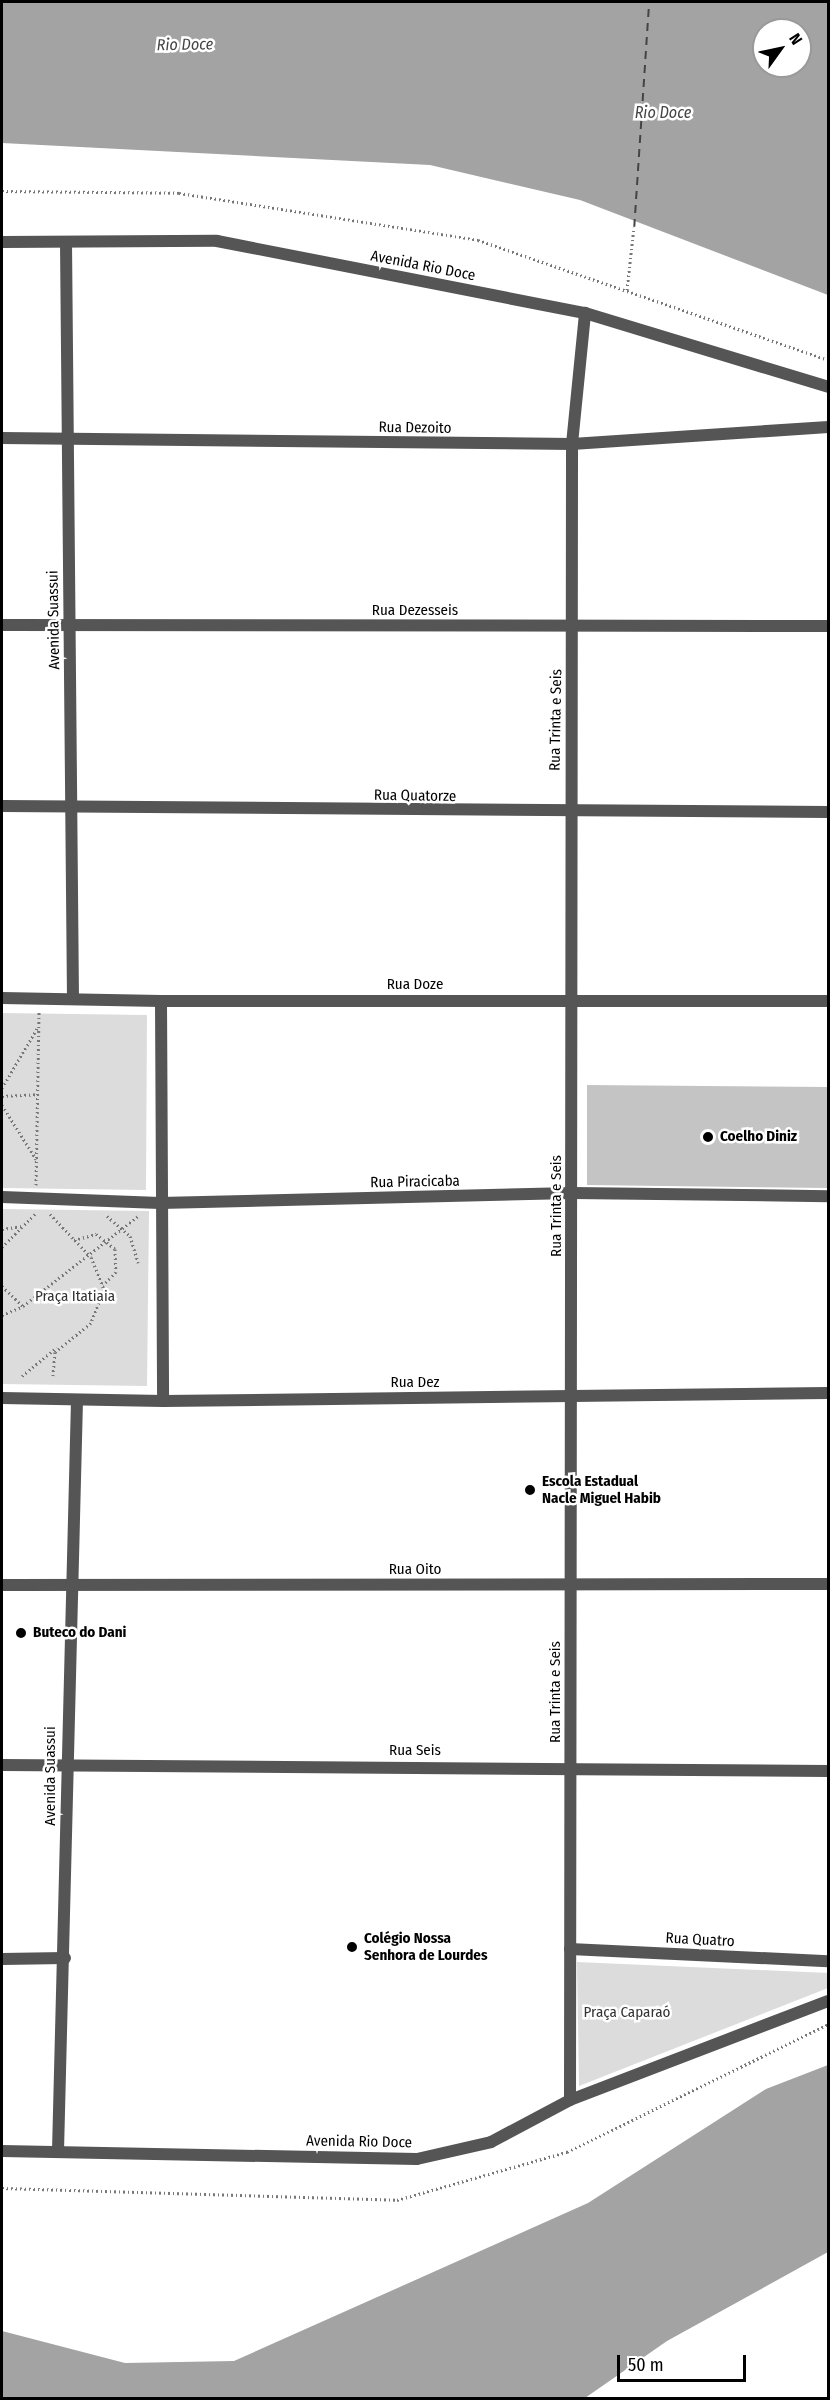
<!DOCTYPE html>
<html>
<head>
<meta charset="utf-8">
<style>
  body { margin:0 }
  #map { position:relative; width:830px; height:2400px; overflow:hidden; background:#fff; font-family:"Fira Sans Condensed",sans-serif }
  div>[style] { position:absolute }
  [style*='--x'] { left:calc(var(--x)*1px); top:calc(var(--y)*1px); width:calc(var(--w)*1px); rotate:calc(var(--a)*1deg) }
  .green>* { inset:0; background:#dcdcdc }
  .water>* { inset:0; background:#a3a3a3 }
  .ferry>* { height:1.5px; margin-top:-0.75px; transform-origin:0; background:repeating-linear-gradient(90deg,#444 0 8px,transparent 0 14px) }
  .building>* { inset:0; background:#c4c4c4 }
  .path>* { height:3px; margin-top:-1.5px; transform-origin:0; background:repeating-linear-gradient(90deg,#777 0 1.5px,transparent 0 4.5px) }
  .minor>* { height:12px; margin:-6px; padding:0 6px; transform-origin:6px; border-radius:6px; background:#555 }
  .tertiary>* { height:12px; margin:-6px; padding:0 6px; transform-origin:6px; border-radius:6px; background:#555 }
  .dots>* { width:16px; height:16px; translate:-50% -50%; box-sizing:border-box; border:3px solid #fff; border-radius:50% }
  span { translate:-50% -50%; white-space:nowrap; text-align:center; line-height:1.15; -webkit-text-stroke:5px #fff; paint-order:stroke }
  .street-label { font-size:15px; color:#000 }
  .poi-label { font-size:15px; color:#000; font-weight:700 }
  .left { translate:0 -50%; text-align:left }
  .park-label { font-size:15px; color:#333 }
  .water-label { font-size:16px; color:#444; font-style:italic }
  .frame { position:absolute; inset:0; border:3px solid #000; pointer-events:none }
  .north { position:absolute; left:752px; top:18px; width:60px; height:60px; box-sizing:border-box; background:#fff; border:2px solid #999; border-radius:50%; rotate:57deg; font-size:16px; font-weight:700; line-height:24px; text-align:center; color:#000 }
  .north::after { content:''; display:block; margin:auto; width:21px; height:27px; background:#000; clip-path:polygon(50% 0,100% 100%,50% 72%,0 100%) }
  .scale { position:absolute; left:617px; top:2355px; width:129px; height:27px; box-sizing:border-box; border:3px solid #000; border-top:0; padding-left:8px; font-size:18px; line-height:21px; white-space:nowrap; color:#000; -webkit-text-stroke:4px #fff; paint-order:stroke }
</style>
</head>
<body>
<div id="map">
  <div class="green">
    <div style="clip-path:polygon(2px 1013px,147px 1015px,146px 1190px,2px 1188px)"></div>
    <div style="clip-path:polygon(2px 1209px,149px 1211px,147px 1386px,2px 1384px)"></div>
    <div style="clip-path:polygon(577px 1962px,828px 1973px,828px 1988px,579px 2086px)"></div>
  </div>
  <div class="water">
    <div style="clip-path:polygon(evenodd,2px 2px,828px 2px,828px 295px,580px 200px,430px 165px,2px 143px,2px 2px,764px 30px,800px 30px,800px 66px,764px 66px,764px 30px)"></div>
    <div style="clip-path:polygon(828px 2065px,828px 2252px,667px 2341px,585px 2398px,2px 2398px,2px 2331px,125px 2363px,234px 2361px,588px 2203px,766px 2089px)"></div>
  </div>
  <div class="ferry">
    <div style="--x:634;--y:227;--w:225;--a:-86.2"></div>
  </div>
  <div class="building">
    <div style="clip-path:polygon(587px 1085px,828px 1087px,828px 1188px,587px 1185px)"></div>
  </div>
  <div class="path">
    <div style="--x:2;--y:191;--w:177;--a:0.6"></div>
    <div style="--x:179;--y:193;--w:303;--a:8.9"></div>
    <div style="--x:478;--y:240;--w:370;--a:18.9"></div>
    <div style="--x:627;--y:290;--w:63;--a:-83.7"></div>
    <div style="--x:2;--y:1088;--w:71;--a:-59.5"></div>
    <div style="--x:2;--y:1096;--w:35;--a:-3"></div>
    <div style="--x:2;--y:1105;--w:64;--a:57.8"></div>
    <div style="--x:36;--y:1185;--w:173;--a:-89"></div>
    <div style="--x:50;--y:1214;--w:59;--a:46.4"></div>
    <div style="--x:91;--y:1257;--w:35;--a:68"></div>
    <div style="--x:104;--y:1290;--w:35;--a:112"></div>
    <div style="--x:91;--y:1323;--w:46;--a:141.1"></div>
    <div style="--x:55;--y:1352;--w:24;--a:95"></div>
    <div style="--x:107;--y:1216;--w:30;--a:41"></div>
    <div style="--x:130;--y:1236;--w:28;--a:73"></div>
    <div style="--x:2;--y:1229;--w:21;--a:-8"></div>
    <div style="--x:74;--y:1240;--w:23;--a:-15"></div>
    <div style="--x:96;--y:1234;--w:24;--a:38"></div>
    <div style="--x:115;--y:1249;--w:23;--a:88"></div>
    <div style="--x:116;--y:1272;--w:18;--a:135"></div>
    <div style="--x:2;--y:1247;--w:47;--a:-45"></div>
    <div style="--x:2;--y:1286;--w:29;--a:44"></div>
    <div style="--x:2;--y:1315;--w:23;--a:-23"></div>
    <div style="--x:23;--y:1306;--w:146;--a:-38"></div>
    <div style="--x:22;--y:1376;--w:45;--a:-39.6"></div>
    <div style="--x:2;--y:2188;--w:395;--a:1.7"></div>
    <div style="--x:397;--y:2200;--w:177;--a:-15.8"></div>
    <div style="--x:567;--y:2152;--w:291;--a:-26.1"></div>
  </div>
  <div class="minor">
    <div style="--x:2;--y:438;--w:570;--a:0.6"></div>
    <div style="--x:572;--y:444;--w:257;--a:-3.8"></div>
    <div style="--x:2;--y:625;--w:826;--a:0.07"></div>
    <div style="--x:2;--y:806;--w:826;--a:0.42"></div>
    <div style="--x:161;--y:1001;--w:667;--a:0"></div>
    <div style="--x:163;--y:1401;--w:665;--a:-0.69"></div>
    <div style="--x:2;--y:1585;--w:826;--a:-0.07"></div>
    <div style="--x:2;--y:1765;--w:826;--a:0.42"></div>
    <div style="--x:570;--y:1949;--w:258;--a:2.7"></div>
    <div style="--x:2;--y:1959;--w:63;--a:-0.9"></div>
    <div style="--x:570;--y:2100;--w:1656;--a:-89.93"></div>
    <div style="--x:572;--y:444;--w:132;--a:-84.3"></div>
  </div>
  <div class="tertiary">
    <div style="--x:2;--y:242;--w:215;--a:-0.3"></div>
    <div style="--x:217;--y:241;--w:375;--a:11.1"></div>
    <div style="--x:585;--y:313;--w:254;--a:16.9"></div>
    <div style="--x:66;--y:242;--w:756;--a:89.47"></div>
    <div style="--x:2;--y:998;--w:159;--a:1.1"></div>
    <div style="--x:161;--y:1001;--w:400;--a:89.7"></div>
    <div style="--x:163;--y:1401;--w:161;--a:-178.9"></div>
    <div style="--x:2;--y:1197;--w:158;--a:2.2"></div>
    <div style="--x:160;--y:1203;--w:412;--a:-1.4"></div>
    <div style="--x:572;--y:1193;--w:256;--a:0.7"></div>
    <div style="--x:2;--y:2151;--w:415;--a:1.1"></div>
    <div style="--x:417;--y:2159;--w:76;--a:-12.9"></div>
    <div style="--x:491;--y:2142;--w:89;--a:-28"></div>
    <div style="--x:570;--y:2100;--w:276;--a:-21"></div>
    <div style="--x:58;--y:2151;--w:751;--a:-88.55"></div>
  </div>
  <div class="dots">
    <div style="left:708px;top:1137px;background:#000"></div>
    <div style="left:530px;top:1490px;background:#000"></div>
    <div style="left:21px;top:1633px;background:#000"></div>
    <div style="left:352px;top:1947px;background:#000"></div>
  </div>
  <div class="street-label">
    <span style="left:423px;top:266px;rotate:11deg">Avenida Rio Doce</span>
    <span style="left:415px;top:428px;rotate:1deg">Rua Dezoito</span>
    <span style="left:415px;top:611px">Rua Dezesseis</span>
    <span style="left:54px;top:620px;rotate:-91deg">Avenida Suassui</span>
    <span style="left:556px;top:720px;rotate:-89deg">Rua Trinta e Seis</span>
    <span style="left:415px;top:796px;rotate:1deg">Rua Quatorze</span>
    <span style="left:415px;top:985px">Rua Doze</span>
    <span style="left:415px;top:1182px;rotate:-1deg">Rua Piracicaba</span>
    <span style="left:557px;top:1206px;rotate:-90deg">Rua Trinta e Seis</span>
    <span style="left:415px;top:1383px">Rua Dez</span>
    <span style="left:415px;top:1570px">Rua Oito</span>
    <span style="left:556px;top:1692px;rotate:-90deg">Rua Trinta e Seis</span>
    <span style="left:415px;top:1751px">Rua Seis</span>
    <span style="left:51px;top:1776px;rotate:-90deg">Avenida Suassui</span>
    <span style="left:700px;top:1940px;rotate:3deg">Rua Quatro</span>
    <span style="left:359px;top:2142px;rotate:1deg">Avenida Rio Doce</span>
  </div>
  <div class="poi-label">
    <span class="left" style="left:720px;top:1137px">Coelho Diniz</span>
    <span class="left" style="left:542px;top:1490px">Escola Estadual<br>Nacle Miguel Habib</span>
    <span class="left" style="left:33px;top:1633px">Buteco do Dani</span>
    <span class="left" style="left:364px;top:1947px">Colégio Nossa<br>Senhora de Lourdes</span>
  </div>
  <div class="park-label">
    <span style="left:75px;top:1297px">Praça Itatiaia</span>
    <span style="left:627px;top:2013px">Praça Caparaó</span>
  </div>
  <div class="water-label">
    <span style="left:185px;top:45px;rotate:-1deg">Rio Doce</span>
    <span style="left:663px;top:113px">Rio Doce</span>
  </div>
  <div class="frame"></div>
  <div class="north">N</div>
  <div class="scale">50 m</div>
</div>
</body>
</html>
